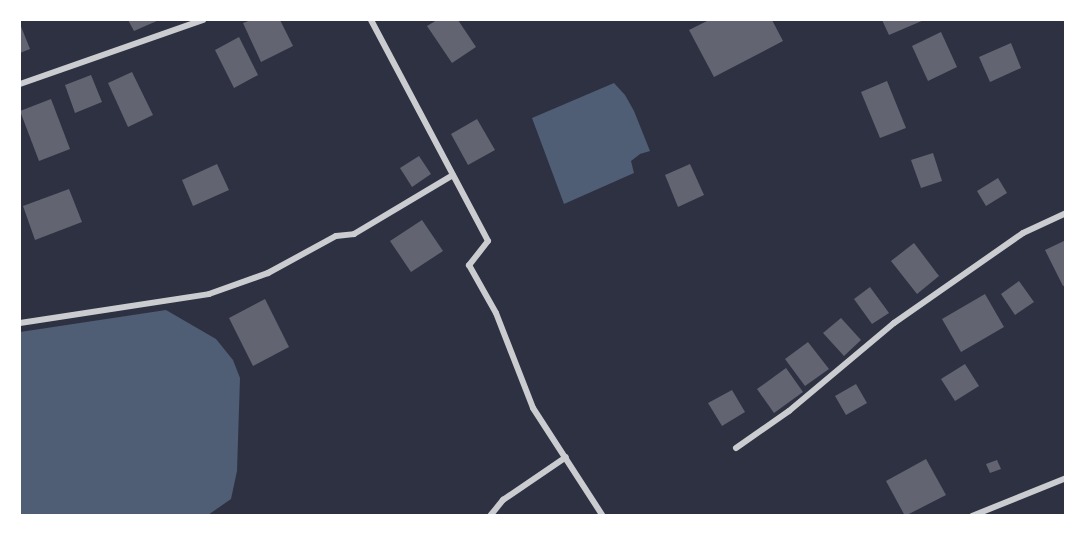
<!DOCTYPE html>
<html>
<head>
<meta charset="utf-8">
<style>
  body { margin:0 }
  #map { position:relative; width:1085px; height:535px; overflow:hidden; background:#2d3142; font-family:Cabin,sans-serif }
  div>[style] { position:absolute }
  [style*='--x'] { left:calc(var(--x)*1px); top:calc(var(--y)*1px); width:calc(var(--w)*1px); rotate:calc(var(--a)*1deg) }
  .water>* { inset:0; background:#4f5d75 }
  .building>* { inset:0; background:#626471 }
  .minor>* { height:6px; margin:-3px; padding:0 3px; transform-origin:3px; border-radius:3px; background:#caccd0 }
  span { translate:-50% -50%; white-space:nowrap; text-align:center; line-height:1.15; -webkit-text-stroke:6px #fff; paint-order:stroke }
  .frame { position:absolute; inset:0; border:21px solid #fff; pointer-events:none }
</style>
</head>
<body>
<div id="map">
  <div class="water">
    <div style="clip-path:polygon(614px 83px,625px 95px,634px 111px,650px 151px,640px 154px,631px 161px,634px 173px,564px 204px,532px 118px)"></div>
    <div style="clip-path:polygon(166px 310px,216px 339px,233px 360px,240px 378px,237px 471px,231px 499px,208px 515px,20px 515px,20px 332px)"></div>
  </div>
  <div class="building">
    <div style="clip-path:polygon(128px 20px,159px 20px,134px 31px)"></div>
    <div style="clip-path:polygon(251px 20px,280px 20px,293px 46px,261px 62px,243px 23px)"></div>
    <div style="clip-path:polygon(437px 20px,458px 20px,476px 47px,452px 63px,427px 26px)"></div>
    <div style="clip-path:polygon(709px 20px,772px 20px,783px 41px,714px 77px,689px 30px)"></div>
    <div style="clip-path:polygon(882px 20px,924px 20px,889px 35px)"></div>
    <div style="clip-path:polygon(20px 24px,30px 49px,20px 53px)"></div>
    <div style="clip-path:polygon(941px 32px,957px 67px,928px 81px,912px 46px)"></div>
    <div style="clip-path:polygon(239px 37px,258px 75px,234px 88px,215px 50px)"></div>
    <div style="clip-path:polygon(1011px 43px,1021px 68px,990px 82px,979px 57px)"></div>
    <div style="clip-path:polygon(132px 72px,153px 115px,128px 127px,108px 83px)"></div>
    <div style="clip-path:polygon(91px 75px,102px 102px,75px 113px,65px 85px)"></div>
    <div style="clip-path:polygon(887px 81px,906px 128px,880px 138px,861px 92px)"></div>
    <div style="clip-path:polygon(51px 99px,70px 149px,39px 161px,20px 111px)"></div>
    <div style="clip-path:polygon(477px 119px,495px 150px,468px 165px,451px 134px)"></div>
    <div style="clip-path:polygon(933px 153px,942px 181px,921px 188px,911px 160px)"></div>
    <div style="clip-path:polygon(419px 156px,431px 174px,412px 187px,400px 168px)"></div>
    <div style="clip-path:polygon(217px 164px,229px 190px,193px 206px,182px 180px)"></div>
    <div style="clip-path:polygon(690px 164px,704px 195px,678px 207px,665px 175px)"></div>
    <div style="clip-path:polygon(998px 178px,1007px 193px,986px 206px,977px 191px)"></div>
    <div style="clip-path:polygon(69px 189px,82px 222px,35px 240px,23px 206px)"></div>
    <div style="clip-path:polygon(422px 220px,443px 251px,411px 272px,390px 241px)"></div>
    <div style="clip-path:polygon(1066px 240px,1066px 285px,1063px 286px,1045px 250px)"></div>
    <div style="clip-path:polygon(914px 243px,939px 276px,917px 294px,891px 261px)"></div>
    <div style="clip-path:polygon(1019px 281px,1034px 302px,1015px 315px,1001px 294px)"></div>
    <div style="clip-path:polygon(870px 287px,889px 313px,872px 324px,854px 299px)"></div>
    <div style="clip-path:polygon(985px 294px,1004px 327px,961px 352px,942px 319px)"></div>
    <div style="clip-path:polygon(265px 299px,289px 347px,253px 366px,229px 318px)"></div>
    <div style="clip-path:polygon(841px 318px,861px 340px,844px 356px,823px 333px)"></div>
    <div style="clip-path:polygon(808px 342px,829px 369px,805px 386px,785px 359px)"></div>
    <div style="clip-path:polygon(965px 364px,979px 386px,955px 401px,941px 379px)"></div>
    <div style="clip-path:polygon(786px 368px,803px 392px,774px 413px,757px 389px)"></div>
    <div style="clip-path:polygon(856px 384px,867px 403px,846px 415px,835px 396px)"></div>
    <div style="clip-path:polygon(732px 390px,745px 412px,722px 426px,708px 403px)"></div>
    <div style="clip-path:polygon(926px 459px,946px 495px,905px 516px,886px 481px)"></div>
    <div style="clip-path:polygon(997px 460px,1001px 469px,990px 473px,986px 464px)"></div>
  </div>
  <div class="minor">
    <div style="--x:371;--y:20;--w:250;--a:62.1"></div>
    <div style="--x:488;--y:241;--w:31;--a:128"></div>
    <div style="--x:469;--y:265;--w:55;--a:60.6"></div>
    <div style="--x:496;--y:313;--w:102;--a:68.7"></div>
    <div style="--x:533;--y:408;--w:129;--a:57.1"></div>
    <div style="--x:20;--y:84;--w:194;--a:-19.3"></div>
    <div style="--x:20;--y:323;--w:191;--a:-8.7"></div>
    <div style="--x:209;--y:294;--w:63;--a:-19.6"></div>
    <div style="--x:268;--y:273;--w:77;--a:-28.6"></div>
    <div style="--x:336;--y:236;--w:18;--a:-6"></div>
    <div style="--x:354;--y:234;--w:115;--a:-30.8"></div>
    <div style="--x:736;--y:448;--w:65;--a:-34.9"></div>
    <div style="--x:789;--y:411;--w:137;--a:-40"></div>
    <div style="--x:894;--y:323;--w:157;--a:-34.9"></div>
    <div style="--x:1023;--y:233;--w:47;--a:-24.9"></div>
    <div style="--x:490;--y:516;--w:21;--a:-51"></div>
    <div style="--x:503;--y:500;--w:76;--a:-34.3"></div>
    <div style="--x:972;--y:516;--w:101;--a:-22"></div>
  </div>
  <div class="frame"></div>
</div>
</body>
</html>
